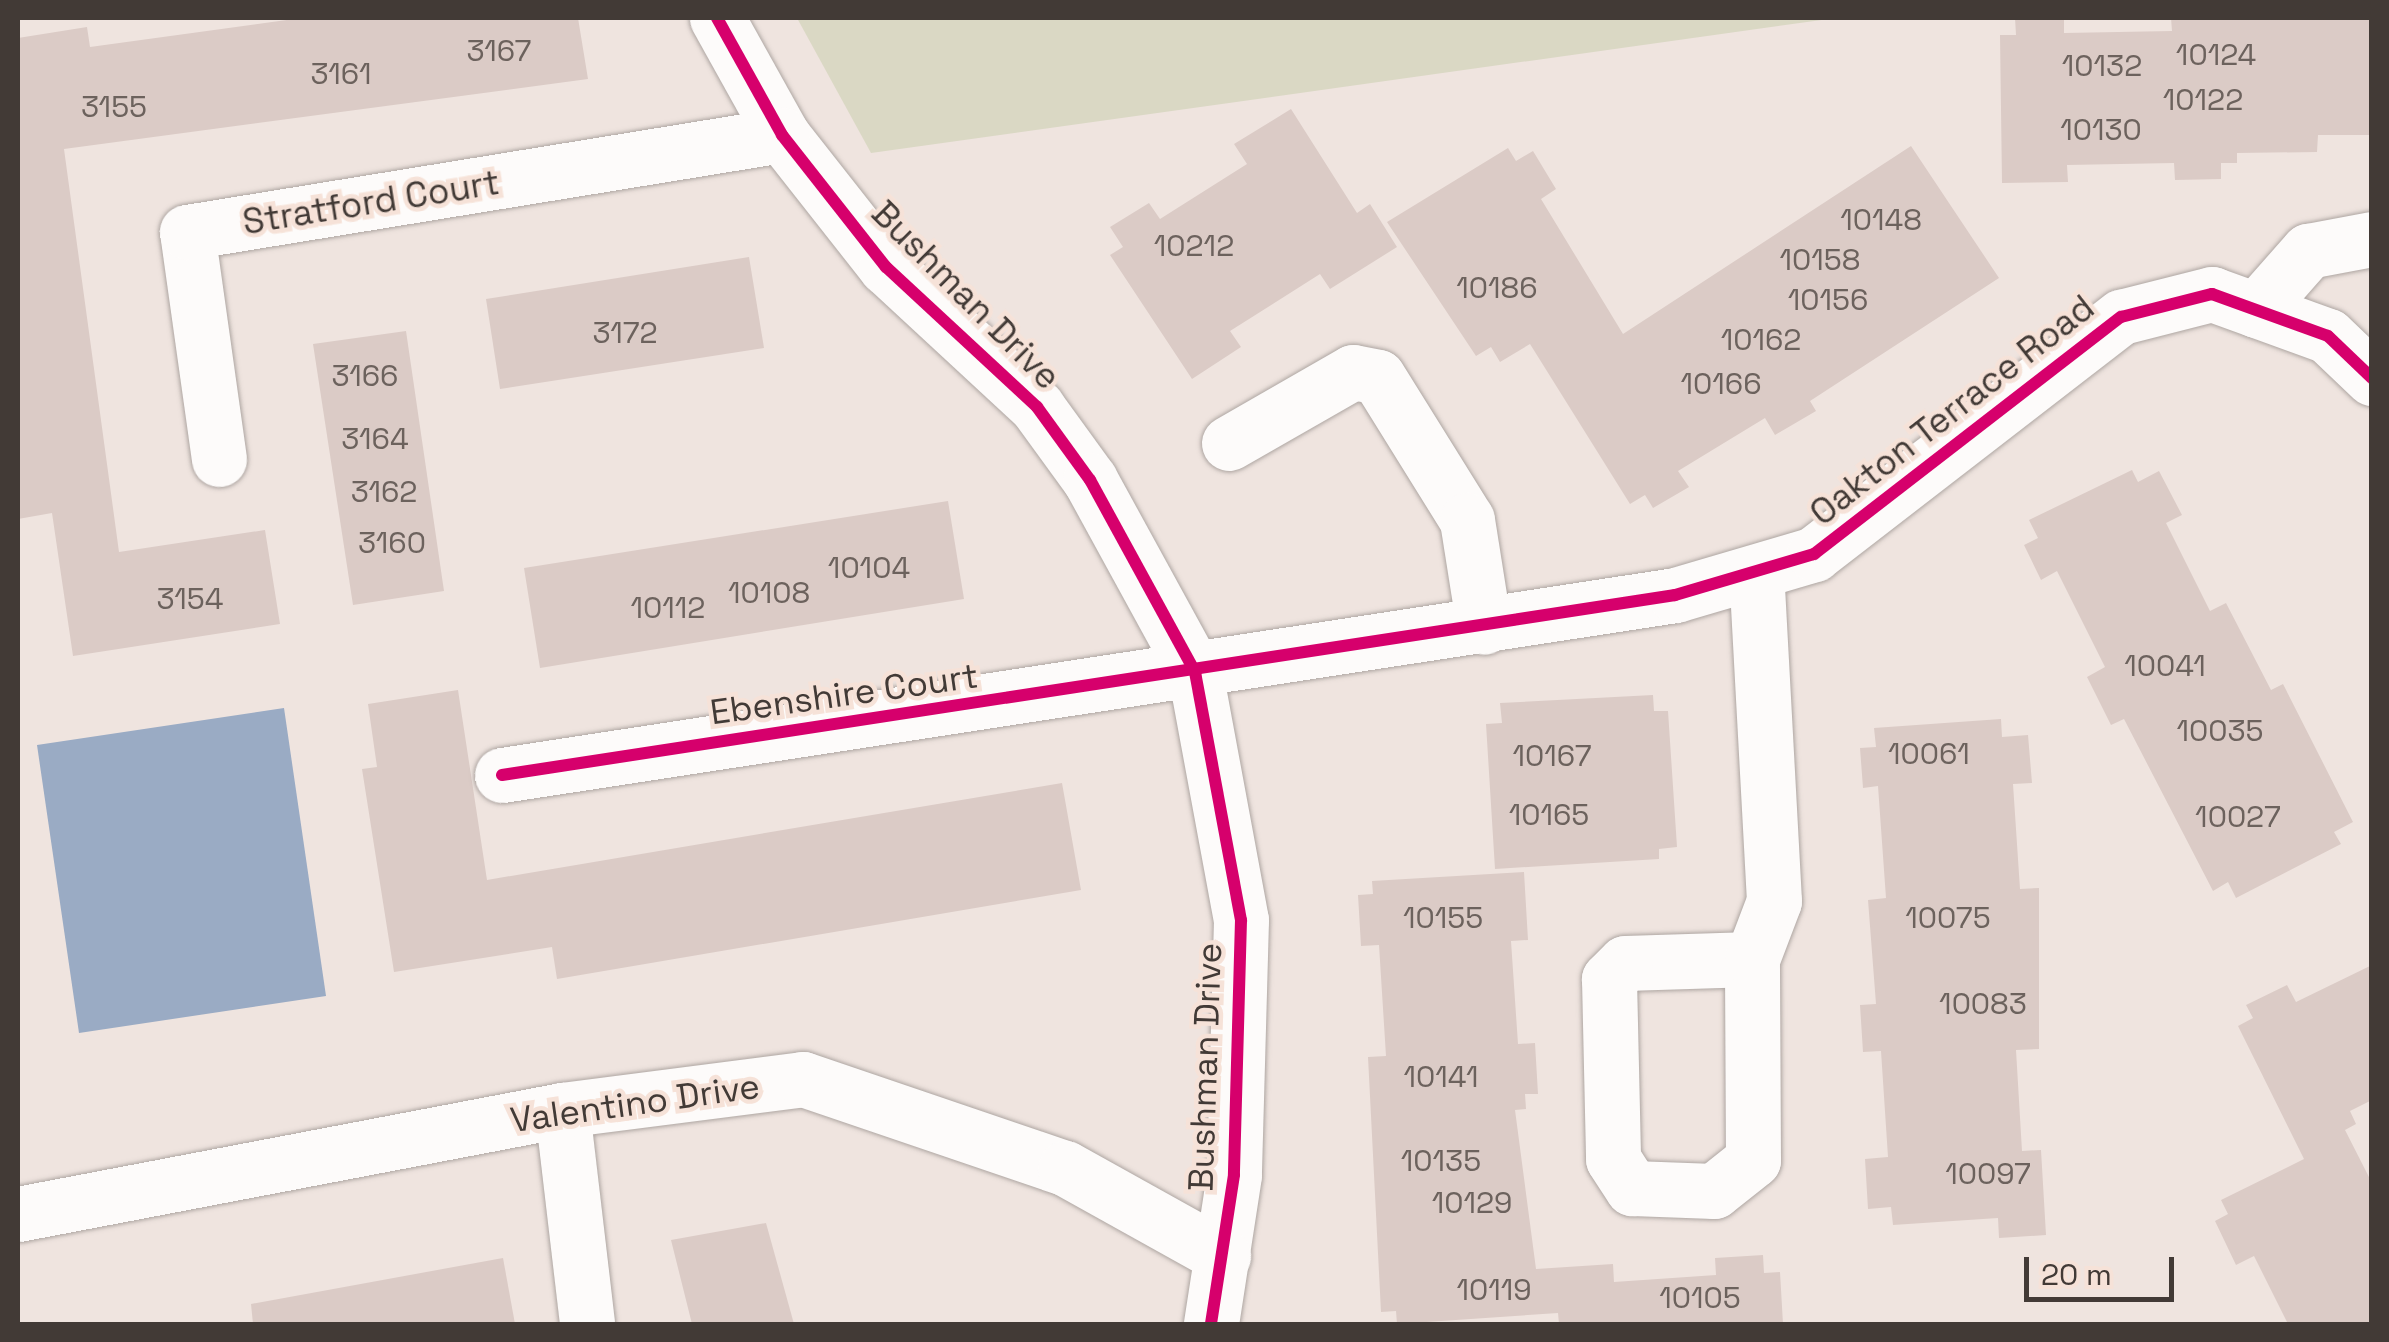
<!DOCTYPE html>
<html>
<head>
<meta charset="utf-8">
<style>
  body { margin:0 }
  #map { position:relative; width:2389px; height:1342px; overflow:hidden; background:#efe4df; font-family:"Space Grotesk",sans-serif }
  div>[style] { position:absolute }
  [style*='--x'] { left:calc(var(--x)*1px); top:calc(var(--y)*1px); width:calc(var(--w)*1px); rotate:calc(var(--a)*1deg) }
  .green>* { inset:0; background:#dad8c4 }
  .water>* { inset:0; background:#9aabc4 }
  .building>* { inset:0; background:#dbcbc6 }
  .roads { filter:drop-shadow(0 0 2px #aea6a2) drop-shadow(0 0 2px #aea6a2) }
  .minor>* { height:55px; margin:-27.5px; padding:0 27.5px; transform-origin:27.5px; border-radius:27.5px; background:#fdfbfa }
  .cycleway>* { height:12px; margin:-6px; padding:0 6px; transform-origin:6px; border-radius:6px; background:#d6006c }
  span { translate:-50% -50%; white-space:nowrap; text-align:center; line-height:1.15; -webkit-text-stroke:9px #f6e2d8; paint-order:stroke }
  .number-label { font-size:30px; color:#6c625d }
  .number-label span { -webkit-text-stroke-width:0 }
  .street-label { font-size:35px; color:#423a36 }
  .frame { position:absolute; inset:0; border:20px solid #423a36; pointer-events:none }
  .scale { position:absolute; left:2024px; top:1257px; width:150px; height:45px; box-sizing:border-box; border:5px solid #423a36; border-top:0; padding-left:12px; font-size:30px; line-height:35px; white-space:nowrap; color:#423a36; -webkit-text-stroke:8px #f6e2d8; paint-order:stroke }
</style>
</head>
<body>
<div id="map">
  <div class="green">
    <div style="clip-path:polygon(797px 18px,1836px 18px,871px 153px)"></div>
  </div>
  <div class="water">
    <div style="clip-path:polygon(284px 708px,326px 996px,79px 1033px,37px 745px)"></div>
  </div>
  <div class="building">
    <div style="clip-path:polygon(301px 18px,578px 18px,588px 79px,64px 149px,119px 552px,265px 530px,280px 624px,73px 656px,52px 513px,18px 519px,18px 38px,87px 27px,90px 47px)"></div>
    <div style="clip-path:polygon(2015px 18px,2064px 18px,2064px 33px,2172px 31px,2171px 18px,2372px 18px,2372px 135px,2318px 135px,2317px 152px,2237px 153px,2237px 163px,2221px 163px,2221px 179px,2175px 180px,2174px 163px,2067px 165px,2068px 182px,2002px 183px,2000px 35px,2016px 35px)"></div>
    <div style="clip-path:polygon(1291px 109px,1357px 213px,1370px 204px,1397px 247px,1330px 289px,1320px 274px,1230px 331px,1241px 347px,1192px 379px,1110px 255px,1123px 247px,1110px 227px,1149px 203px,1160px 219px,1247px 164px,1234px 144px)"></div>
    <div style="clip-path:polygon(1911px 146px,1999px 278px,1810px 401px,1816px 411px,1775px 435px,1765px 418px,1678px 471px,1689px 487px,1653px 508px,1645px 495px,1630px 504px,1530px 344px,1500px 362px,1491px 347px,1476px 356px,1387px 222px,1508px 148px,1516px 161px,1533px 151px,1556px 189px,1541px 199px,1623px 334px)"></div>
    <div style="clip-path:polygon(749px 257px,764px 348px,500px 389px,486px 299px)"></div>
    <div style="clip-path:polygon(406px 331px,444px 591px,353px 605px,313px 344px)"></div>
    <div style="clip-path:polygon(2132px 470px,2138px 482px,2159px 471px,2182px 515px,2166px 523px,2210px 611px,2226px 603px,2271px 690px,2283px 684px,2353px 822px,2334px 832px,2341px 844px,2236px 898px,2228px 882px,2213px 891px,2124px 719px,2111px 725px,2087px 677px,2105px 667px,2057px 571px,2041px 580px,2024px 545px,2038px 538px,2029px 520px)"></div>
    <div style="clip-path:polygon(948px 501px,964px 599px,540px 668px,524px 568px)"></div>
    <div style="clip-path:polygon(458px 690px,487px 880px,1062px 783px,1081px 890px,557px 979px,552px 947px,394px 972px,362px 769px,377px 767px,368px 704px)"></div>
    <div style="clip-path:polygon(1653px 695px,1654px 711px,1668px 711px,1677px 847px,1659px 849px,1659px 859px,1495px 869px,1486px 724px,1502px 723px,1500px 703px)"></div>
    <div style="clip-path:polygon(2001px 719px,2002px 737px,2028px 735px,2032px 783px,2013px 784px,2020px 889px,2039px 888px,2039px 1049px,2016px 1050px,2022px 1151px,2041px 1150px,2046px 1235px,1999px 1238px,1998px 1218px,1893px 1225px,1891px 1207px,1868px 1209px,1865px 1159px,1888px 1157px,1881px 1051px,1863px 1052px,1860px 1005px,1876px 1004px,1868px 900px,1886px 898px,1878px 786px,1863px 788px,1860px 748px,1876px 747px,1874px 728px)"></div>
    <div style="clip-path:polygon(1524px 872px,1528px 940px,1511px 941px,1518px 1044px,1535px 1043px,1538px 1094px,1525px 1094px,1526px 1109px,1515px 1110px,1536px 1269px,1613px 1264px,1614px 1282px,1716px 1275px,1715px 1258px,1763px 1255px,1764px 1273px,1780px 1272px,1783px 1324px,1559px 1324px,1558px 1313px,1397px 1324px,1396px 1311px,1381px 1312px,1368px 1057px,1386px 1056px,1379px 945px,1361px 946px,1358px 895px,1373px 894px,1372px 881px)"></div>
    <div style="clip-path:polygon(2372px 965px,2372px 1100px,2350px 1111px,2356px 1124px,2345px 1130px,2372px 1183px,2372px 1324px,2288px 1324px,2254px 1256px,2236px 1265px,2215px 1221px,2228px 1214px,2221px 1200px,2304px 1159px,2238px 1026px,2253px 1018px,2246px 1005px,2287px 985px,2296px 1002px)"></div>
    <div style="clip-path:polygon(766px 1223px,794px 1324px,692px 1324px,671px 1240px)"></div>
    <div style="clip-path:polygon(503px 1258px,515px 1324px,253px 1324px,251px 1304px)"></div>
  </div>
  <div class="roads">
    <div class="minor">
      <div style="--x:717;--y:18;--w:134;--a:60.9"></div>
      <div style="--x:782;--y:135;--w:168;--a:51.8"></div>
      <div style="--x:886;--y:267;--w:206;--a:42.8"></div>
      <div style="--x:1037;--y:407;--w:90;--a:54"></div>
      <div style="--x:1090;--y:480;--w:219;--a:61.3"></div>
      <div style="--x:1195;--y:672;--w:252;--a:79.5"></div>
      <div style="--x:1241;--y:920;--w:255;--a:91.6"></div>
      <div style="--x:1234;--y:1175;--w:151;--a:98.8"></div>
      <div style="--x:2256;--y:310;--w:79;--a:-48.6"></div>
      <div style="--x:2308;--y:251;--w:65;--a:-10.6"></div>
      <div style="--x:1229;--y:443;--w:143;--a:-29.8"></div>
      <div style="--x:1353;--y:372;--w:25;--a:11"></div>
      <div style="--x:1378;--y:377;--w:168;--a:58.1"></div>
      <div style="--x:1467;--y:520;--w:108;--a:81"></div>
      <div style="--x:219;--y:459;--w:229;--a:-98"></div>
      <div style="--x:187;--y:232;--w:603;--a:-9.26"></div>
      <div style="--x:502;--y:775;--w:1187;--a:-8.72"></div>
      <div style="--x:1675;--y:595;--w:145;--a:-16.4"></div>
      <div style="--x:1814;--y:554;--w:388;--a:-37.7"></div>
      <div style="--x:2121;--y:317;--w:94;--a:-14.2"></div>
      <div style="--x:2212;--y:294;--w:123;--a:19.9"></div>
      <div style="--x:2328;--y:336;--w:61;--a:43.7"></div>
      <div style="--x:1752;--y:959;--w:127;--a:178.2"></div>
      <div style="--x:1625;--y:963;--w:23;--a:135"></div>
      <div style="--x:1609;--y:979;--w:180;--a:88.7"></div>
      <div style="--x:1613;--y:1159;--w:35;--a:57"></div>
      <div style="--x:1632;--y:1188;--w:82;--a:2.1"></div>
      <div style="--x:1714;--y:1191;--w:50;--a:-38.5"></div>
      <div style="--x:1753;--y:1160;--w:201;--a:-90.3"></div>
      <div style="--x:1752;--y:959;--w:62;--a:-69.2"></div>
      <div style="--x:1774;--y:901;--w:329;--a:-93.1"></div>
      <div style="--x:562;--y:1110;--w:215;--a:83.3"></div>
      <div style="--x:18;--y:1214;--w:554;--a:-10.82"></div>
      <div style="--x:562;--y:1110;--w:243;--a:-7.3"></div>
      <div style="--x:803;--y:1079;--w:277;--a:18.8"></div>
      <div style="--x:1065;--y:1168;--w:181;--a:29.1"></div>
    </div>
  </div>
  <div class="cycleway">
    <div style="--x:717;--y:18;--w:134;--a:60.9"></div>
    <div style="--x:782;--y:135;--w:168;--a:51.8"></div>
    <div style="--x:886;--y:267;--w:206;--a:42.8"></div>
    <div style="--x:1037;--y:407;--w:90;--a:54"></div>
    <div style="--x:1090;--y:480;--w:219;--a:61.3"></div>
    <div style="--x:1195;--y:672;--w:252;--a:79.5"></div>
    <div style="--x:1241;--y:920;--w:255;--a:91.6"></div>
    <div style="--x:1234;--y:1175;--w:151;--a:98.8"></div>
    <div style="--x:502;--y:775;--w:1187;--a:-8.72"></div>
    <div style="--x:1675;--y:595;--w:145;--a:-16.4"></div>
    <div style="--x:1814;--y:554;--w:388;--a:-37.7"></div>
    <div style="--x:2121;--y:317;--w:94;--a:-14.2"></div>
    <div style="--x:2212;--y:294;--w:123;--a:19.9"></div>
    <div style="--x:2328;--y:336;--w:61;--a:43.7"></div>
  </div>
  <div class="number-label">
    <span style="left:499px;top:51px">3167</span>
    <span style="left:2216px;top:55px">10124</span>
    <span style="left:2102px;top:66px">10132</span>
    <span style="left:341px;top:74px">3161</span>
    <span style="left:2203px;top:100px">10122</span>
    <span style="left:114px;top:107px">3155</span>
    <span style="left:2101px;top:130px">10130</span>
    <span style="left:1881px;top:220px">10148</span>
    <span style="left:1194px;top:246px">10212</span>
    <span style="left:1820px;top:260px">10158</span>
    <span style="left:1497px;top:288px">10186</span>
    <span style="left:1828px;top:300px">10156</span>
    <span style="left:625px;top:333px">3172</span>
    <span style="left:1761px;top:340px">10162</span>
    <span style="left:365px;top:376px">3166</span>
    <span style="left:1721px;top:384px">10166</span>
    <span style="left:375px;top:439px">3164</span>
    <span style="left:384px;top:492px">3162</span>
    <span style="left:392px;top:543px">3160</span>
    <span style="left:869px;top:568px">10104</span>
    <span style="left:769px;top:593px">10108</span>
    <span style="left:190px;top:599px">3154</span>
    <span style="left:668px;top:608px">10112</span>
    <span style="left:2165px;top:666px">10041</span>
    <span style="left:2220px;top:731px">10035</span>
    <span style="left:1929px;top:754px">10061</span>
    <span style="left:1552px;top:756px">10167</span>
    <span style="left:1549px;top:815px">10165</span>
    <span style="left:2238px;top:817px">10027</span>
    <span style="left:1443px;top:918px">10155</span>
    <span style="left:1948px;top:918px">10075</span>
    <span style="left:1983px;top:1004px">10083</span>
    <span style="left:1441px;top:1077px">10141</span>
    <span style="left:1441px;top:1161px">10135</span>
    <span style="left:1988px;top:1174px">10097</span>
    <span style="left:1472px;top:1203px">10129</span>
    <span style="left:1494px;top:1290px">10119</span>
    <span style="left:1700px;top:1298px">10105</span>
  </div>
  <div class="street-label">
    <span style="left:371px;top:202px;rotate:-9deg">Stratford Court</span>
    <span style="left:966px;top:295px;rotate:45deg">Bushman Drive</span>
    <span style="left:1952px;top:410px;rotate:-38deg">Oakton Terrace Road</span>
    <span style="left:844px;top:694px;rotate:-8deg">Ebenshire Court</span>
    <span style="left:1205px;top:1067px;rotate:-88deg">Bushman Drive</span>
    <span style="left:635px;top:1103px;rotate:-8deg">Valentino Drive</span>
  </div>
  <div class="frame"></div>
  <div class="scale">20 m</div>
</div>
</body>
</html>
